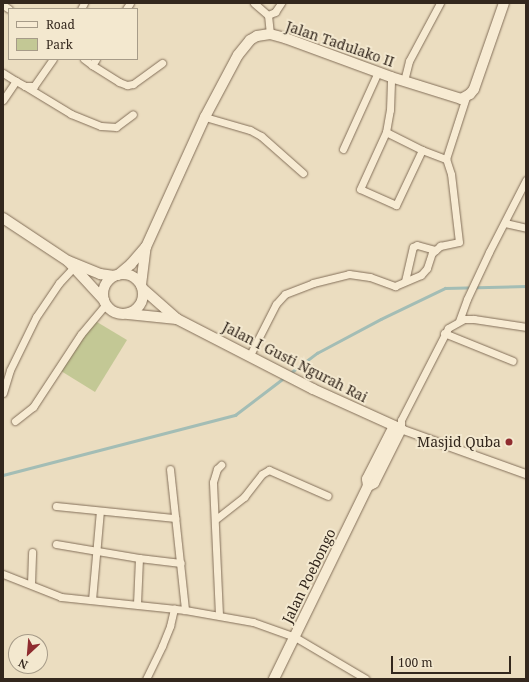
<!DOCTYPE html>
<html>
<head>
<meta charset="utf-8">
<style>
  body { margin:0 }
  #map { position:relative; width:529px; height:682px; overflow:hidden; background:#ebddc0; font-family:"Noto Serif",serif }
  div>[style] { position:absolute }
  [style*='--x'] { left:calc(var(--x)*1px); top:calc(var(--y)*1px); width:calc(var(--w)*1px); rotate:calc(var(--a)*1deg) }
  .green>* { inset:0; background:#c3c895 }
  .stream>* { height:2.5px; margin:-1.25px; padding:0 1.25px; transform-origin:1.25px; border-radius:1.25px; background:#a3bdb5 }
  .roads { filter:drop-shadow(0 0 1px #836f59) drop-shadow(0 0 1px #836f59) }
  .minor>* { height:7px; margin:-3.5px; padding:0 3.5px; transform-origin:3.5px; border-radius:3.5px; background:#f7ebd3 }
  .tertiary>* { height:8px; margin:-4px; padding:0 4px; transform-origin:4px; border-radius:4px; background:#f7ebd3 }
  .secondary>* { height:10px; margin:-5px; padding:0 5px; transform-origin:5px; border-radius:5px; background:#f7ebd3 }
  .secondary>.ring { margin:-5px; padding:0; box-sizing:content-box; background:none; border:10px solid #f7ebd3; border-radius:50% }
  .dots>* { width:11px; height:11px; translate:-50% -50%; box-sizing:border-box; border:2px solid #f3e8cf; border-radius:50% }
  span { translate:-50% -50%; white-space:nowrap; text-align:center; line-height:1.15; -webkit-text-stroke:4px #f3e8cf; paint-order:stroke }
  .street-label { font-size:14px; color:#33271d }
  .poi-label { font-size:14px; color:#33271d }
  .right { translate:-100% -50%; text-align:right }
  .frame { position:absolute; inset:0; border:4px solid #33271d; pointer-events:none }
  .legend { position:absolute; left:8px; top:8px; width:130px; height:52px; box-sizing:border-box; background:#f3e8cf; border:1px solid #a69b88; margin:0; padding:5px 7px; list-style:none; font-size:12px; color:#33271d }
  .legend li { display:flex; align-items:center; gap:8px; height:20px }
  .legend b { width:20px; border:1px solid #a69b88 }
  .north { position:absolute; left:8px; top:634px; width:40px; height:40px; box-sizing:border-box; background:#f3e8cf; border:1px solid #a69b88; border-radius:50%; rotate:206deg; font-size:11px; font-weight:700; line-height:16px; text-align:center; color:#33271d }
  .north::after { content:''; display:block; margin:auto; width:14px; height:18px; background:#8f2c2f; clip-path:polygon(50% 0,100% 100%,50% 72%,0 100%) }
  .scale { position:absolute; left:391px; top:656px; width:120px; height:18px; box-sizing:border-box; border:2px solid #33271d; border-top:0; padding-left:5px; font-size:12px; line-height:14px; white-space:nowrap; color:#33271d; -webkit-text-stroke:3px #f3e8cf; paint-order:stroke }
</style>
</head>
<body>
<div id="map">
  <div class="green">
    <div style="clip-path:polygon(92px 319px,127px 340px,95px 392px,61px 371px)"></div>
  </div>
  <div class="stream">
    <div style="--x:289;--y:374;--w:35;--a:-37"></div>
    <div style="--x:317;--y:353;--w:72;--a:-28"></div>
    <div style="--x:381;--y:319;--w:71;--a:-25.8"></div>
    <div style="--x:445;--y:288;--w:81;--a:-1.4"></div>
    <div style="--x:3;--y:475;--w:240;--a:-14.5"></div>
    <div style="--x:235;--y:415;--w:63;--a:-37.2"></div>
  </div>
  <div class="roads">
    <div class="minor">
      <div style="--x:254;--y:3;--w:18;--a:41"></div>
      <div style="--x:268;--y:15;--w:19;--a:84"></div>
      <div style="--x:3;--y:5;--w:7;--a:34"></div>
      <div style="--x:81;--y:9;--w:7;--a:-63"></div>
      <div style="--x:126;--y:9;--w:7;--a:-56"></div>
      <div style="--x:268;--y:15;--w:8;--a:-23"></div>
      <div style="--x:275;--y:12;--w:11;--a:-56"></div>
      <div style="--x:84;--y:59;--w:10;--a:37"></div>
      <div style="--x:92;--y:65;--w:7;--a:-56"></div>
      <div style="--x:92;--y:65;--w:32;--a:32"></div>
      <div style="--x:119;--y:82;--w:9;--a:21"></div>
      <div style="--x:127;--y:85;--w:6;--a:-9"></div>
      <div style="--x:133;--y:84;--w:36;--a:-36"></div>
      <div style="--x:3;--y:73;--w:15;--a:32"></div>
      <div style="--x:404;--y:81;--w:21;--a:-76"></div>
      <div style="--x:409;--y:61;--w:66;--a:-61.9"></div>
      <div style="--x:25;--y:86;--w:54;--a:31.3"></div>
      <div style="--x:71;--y:114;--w:32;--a:22"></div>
      <div style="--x:101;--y:126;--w:15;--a:4"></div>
      <div style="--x:116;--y:127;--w:21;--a:-37"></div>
      <div style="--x:3;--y:100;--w:23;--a:-56"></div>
      <div style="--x:16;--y:81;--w:10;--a:29"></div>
      <div style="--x:25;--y:86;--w:9;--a:0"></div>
      <div style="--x:34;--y:86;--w:33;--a:-55"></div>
      <div style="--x:205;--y:117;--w:47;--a:16.1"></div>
      <div style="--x:250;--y:130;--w:13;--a:29"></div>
      <div style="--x:261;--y:136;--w:56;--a:41.4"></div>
      <div style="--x:386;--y:132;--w:22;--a:-80"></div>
      <div style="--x:390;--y:110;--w:33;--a:-88"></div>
      <div style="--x:343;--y:149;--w:85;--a:-65.6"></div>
      <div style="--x:422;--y:150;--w:61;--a:115.3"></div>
      <div style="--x:396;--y:205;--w:39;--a:-156"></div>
      <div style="--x:360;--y:189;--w:63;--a:-65.5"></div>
      <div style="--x:386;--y:132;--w:40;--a:26.6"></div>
      <div style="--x:422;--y:150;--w:26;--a:21"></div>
      <div style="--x:505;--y:223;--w:22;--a:13"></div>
      <div style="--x:405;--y:281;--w:35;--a:-77"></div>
      <div style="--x:413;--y:247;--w:4;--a:-27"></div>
      <div style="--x:417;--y:245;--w:19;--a:16"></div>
      <div style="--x:459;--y:321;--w:23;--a:-70"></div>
      <div style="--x:467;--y:299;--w:52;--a:-64.9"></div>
      <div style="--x:489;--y:252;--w:81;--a:-62.8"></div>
      <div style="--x:444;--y:333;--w:74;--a:22.1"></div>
      <div style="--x:250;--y:355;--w:57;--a:-63"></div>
      <div style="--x:276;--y:304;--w:13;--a:-48"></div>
      <div style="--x:285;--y:294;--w:30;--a:-21"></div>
      <div style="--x:313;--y:283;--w:37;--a:-14"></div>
      <div style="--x:349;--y:274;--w:21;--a:8"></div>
      <div style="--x:370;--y:277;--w:27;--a:20"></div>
      <div style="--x:395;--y:286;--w:28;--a:-23"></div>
      <div style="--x:421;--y:275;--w:9;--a:-49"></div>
      <div style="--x:427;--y:268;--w:16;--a:-72"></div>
      <div style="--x:432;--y:253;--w:11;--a:-41"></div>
      <div style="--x:440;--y:246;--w:19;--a:-12"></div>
      <div style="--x:459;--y:242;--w:68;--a:-96.7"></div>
      <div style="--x:451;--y:174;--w:16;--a:-108"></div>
      <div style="--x:446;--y:159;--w:65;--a:-72.1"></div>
      <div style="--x:3;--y:393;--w:24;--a:-73"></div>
      <div style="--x:10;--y:370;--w:59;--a:-63.9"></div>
      <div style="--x:36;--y:317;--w:41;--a:-55.9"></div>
      <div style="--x:59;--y:283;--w:21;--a:-47"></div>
      <div style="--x:15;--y:421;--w:23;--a:-38"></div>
      <div style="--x:33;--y:407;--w:87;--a:-56.7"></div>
      <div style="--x:81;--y:334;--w:39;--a:-50"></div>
      <div style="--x:401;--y:429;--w:9;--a:-90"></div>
      <div style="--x:401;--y:420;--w:103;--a:-62.9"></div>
      <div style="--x:448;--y:328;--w:18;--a:-29"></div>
      <div style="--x:464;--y:319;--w:10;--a:0"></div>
      <div style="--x:474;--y:319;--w:53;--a:8.7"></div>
      <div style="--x:170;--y:469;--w:142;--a:83.9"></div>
      <div style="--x:56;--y:506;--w:120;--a:5.8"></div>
      <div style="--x:216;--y:519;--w:36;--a:-38"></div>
      <div style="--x:244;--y:497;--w:29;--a:-52"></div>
      <div style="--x:262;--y:474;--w:8;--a:-30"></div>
      <div style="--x:269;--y:470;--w:64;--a:23.8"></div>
      <div style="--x:56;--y:544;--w:84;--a:9.6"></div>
      <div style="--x:139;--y:558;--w:42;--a:6.8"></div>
      <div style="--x:3;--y:574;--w:62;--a:21.6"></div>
      <div style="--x:61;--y:597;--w:125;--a:6"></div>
      <div style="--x:185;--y:610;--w:69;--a:10"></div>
      <div style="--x:253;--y:622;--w:45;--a:19.7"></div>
      <div style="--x:295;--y:637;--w:82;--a:30.6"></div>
      <div style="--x:31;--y:584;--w:32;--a:-88"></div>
      <div style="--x:92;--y:600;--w:89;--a:-84.9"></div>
      <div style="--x:137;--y:604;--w:46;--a:-87.5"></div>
      <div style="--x:219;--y:615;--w:133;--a:-92.6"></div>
      <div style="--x:213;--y:482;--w:14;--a:-73"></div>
      <div style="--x:217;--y:469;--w:6;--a:-45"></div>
      <div style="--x:146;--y:679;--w:37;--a:-64"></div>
      <div style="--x:162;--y:646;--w:22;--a:-68"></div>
      <div style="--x:170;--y:626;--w:18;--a:-77"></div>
    </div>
    <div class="tertiary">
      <div style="--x:401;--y:429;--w:133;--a:19.8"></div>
    </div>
    <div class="secondary">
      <div style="--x:3;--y:218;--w:78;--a:33.5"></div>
      <div style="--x:68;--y:261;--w:35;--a:22"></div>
      <div style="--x:100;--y:274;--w:14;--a:8"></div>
      <div style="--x:69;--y:262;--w:52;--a:47.4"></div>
      <div class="ring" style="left:103px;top:274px;width:30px;height:30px"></div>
      <div style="--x:118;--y:275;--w:17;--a:-40"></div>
      <div style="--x:131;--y:264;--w:23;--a:-49"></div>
      <div style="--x:141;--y:285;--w:38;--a:-83"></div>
      <div style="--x:146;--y:247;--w:143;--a:-65.6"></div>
      <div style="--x:205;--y:117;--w:70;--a:-62"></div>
      <div style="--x:238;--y:55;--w:19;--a:-51"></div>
      <div style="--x:250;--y:40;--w:8;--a:-30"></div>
      <div style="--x:257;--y:36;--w:13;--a:-9"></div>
      <div style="--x:270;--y:34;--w:16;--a:15"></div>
      <div style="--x:285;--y:38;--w:113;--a:20.2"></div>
      <div style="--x:391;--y:77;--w:73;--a:17.4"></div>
      <div style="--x:461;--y:99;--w:10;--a:-29"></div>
      <div style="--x:470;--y:94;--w:6;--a:-51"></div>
      <div style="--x:474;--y:89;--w:91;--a:-70.8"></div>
      <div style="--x:143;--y:289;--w:45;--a:41.4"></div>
      <div style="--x:177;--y:319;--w:153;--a:27.2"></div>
      <div style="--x:313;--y:389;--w:97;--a:24.4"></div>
      <div style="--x:401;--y:429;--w:60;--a:116.6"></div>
      <div style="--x:374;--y:483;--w:7;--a:153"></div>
      <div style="--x:368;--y:486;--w:215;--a:116"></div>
      <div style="--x:128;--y:314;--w:49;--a:5.8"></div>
      <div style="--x:368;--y:486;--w:7;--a:-98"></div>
      <div style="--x:367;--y:479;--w:59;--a:-63"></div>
    </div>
  </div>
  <div class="dots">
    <div style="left:509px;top:442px;background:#8f2c2f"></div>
  </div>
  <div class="street-label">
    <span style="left:340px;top:44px;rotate:19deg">Jalan Tadulako II</span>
    <span style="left:295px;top:362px;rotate:27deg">Jalan I Gusti Ngurah Rai</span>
    <span style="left:309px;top:576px;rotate:-64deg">Jalan Poebongo</span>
  </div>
  <div class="poi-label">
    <span class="right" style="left:501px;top:442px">Masjid Quba</span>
  </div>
  <div class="frame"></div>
  <ul class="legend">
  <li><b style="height:5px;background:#f7ebd3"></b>Road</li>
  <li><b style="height:11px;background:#c3c895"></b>Park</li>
  </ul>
  <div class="north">N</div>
  <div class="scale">100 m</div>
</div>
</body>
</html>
